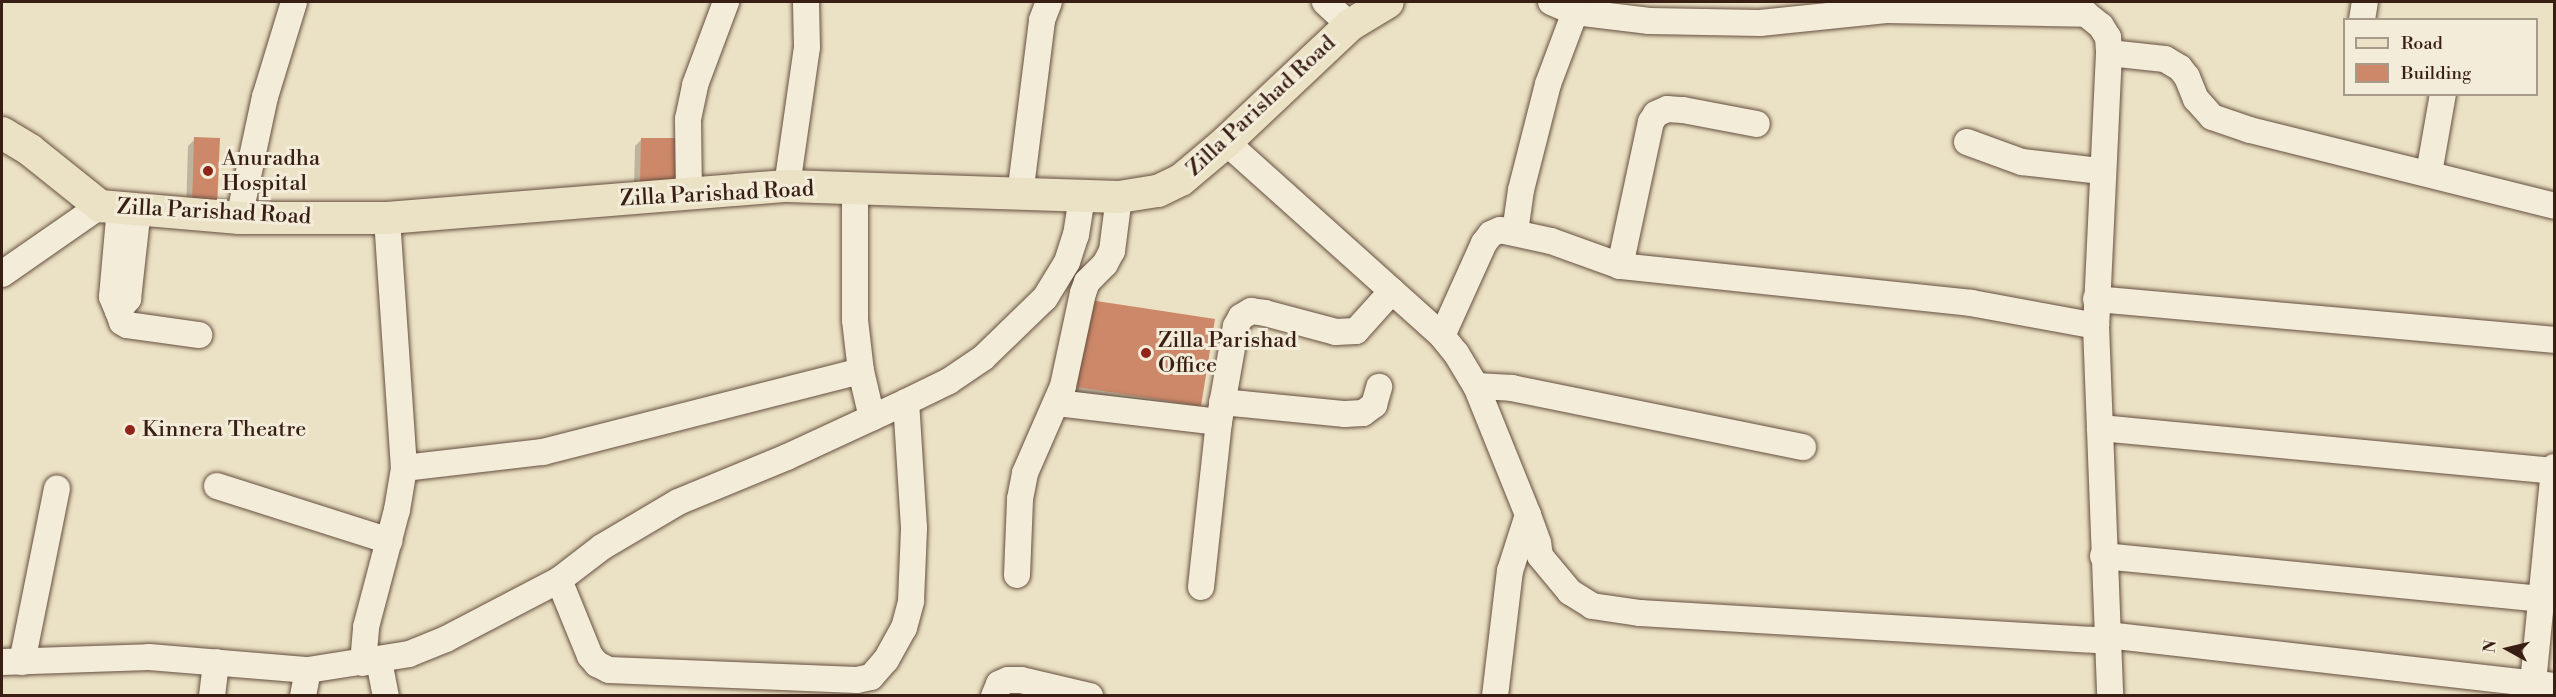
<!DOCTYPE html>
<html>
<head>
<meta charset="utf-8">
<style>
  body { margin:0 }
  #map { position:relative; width:2556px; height:697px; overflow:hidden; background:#ebe1c4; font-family:"Libre Bodoni",serif }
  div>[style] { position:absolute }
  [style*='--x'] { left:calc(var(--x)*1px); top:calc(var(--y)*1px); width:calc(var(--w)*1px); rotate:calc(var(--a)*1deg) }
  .shadow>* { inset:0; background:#0003 }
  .building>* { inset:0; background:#cd886a }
  .roads { filter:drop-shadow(0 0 2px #664f3f) drop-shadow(0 0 2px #664f3f) }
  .minor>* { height:26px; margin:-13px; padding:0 13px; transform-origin:13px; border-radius:13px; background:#f2ecd9 }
  .major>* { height:32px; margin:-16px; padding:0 16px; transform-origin:16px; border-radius:16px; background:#ebe1c4 }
  .dots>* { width:16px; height:16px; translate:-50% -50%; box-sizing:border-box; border:3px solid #f2ecd9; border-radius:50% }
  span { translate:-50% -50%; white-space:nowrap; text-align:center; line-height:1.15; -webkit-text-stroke:6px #f2ecd9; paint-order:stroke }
  .street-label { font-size:22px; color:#391e13 }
  .poi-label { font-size:22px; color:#391e13 }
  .left { translate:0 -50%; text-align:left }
  .frame { position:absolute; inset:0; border:3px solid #391e13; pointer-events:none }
  .legend { position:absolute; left:2343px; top:18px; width:195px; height:78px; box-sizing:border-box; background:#f2ecd9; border:2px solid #a89a8a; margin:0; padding:8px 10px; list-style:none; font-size:18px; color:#391e13 }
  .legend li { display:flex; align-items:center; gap:12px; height:30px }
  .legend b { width:30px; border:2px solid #a89a8a }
  .north { position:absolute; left:2478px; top:619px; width:60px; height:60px; -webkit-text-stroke:4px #f2ecd9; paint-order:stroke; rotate:278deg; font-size:16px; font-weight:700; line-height:24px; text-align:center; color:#391e13 }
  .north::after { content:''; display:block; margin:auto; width:21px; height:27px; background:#391e13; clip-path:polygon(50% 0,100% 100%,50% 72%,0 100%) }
</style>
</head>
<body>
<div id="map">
  <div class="shadow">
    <div style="clip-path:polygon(195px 139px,216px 207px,186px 213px,188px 146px)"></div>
    <div style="clip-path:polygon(642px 139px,669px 190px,634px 189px,635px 146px)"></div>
    <div style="clip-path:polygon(1091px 302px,1200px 406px,1187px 419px,1065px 400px)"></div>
  </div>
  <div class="building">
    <div style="clip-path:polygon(194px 137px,220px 138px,217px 208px,192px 207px)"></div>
    <div style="clip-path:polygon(641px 138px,678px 138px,677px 184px,640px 183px)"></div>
    <div style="clip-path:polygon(1090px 300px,1215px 319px,1201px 406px,1077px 387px)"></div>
  </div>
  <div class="roads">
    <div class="minor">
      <div style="--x:1325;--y:2;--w:34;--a:43"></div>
      <div style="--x:1551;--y:2;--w:26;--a:23"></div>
      <div style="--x:1575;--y:12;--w:75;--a:6.9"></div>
      <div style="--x:1649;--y:21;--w:111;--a:1"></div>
      <div style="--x:1760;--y:23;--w:127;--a:-5.9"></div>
      <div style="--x:1886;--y:10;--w:200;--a:1.1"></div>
      <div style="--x:2086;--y:14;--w:19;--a:39"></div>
      <div style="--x:2101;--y:26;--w:13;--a:58"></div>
      <div style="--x:2108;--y:37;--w:16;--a:86"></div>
      <div style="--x:2109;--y:53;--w:273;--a:92.7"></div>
      <div style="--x:2096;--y:326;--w:370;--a:87.8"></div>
      <div style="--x:2362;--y:20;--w:18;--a:-81"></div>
      <div style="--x:2109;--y:53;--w:56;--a:6.1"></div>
      <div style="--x:2165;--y:59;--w:17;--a:31"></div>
      <div style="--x:2180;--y:68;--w:11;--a:52"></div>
      <div style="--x:2187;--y:77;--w:24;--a:68"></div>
      <div style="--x:2196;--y:99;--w:24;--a:48"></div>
      <div style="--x:2212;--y:117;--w:40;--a:18.9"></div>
      <div style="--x:2250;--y:130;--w:313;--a:14"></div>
      <div style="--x:1226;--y:142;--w:290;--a:41.9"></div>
      <div style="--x:1442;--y:336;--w:22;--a:51"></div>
      <div style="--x:1456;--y:353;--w:39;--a:59"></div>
      <div style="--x:1476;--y:386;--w:139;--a:68"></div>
      <div style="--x:1528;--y:515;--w:30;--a:70"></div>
      <div style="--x:1538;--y:543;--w:13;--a:81"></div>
      <div style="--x:1540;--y:556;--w:47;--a:50.2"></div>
      <div style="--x:1570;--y:592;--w:26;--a:32"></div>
      <div style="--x:1592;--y:606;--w:49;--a:8.3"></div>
      <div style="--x:1640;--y:613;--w:468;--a:3.4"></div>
      <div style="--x:1967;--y:142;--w:59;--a:20"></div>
      <div style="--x:2022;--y:162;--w:80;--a:6.5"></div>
      <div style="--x:2429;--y:173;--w:80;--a:-80"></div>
      <div style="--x:787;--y:186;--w:140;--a:-81.8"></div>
      <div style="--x:807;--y:47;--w:45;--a:-91.3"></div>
      <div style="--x:855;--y:189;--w:131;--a:90"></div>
      <div style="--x:855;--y:320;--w:51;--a:83.3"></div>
      <div style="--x:861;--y:371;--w:48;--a:76.8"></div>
      <div style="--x:689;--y:194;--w:75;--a:-90.8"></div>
      <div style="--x:688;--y:119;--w:35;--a:-78"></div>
      <div style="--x:695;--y:85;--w:89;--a:-69.5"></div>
      <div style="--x:1020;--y:195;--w:176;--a:-82.8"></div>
      <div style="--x:1042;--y:20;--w:19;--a:-69"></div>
      <div style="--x:120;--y:207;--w:90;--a:95.1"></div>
      <div style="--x:112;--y:297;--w:15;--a:67"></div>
      <div style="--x:118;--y:311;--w:16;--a:-50"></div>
      <div style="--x:128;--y:299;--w:91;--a:-83.7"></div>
      <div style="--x:239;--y:218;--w:124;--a:-77.9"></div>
      <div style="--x:265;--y:97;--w:99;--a:-73"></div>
      <div style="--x:1515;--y:232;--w:42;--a:-81.9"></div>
      <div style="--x:1521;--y:190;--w:109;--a:-75.7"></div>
      <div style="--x:1548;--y:84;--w:77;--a:-69.4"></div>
      <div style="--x:1620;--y:266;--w:147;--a:-77.9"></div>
      <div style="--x:1651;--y:122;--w:9;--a:-58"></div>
      <div style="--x:1656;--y:114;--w:12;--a:-24"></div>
      <div style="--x:1667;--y:109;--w:16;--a:4"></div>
      <div style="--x:1683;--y:110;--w:75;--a:10.7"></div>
      <div style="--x:2;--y:274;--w:119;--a:-34.8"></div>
      <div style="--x:2096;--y:299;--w:460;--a:5.1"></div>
      <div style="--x:118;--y:311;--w:12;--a:70"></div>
      <div style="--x:122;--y:322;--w:6;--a:31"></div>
      <div style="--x:127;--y:325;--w:73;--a:7.9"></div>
      <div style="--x:1442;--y:336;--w:102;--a:-65.7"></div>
      <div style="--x:1484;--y:243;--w:11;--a:-52"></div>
      <div style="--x:1491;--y:234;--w:10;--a:-24"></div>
      <div style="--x:1500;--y:230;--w:52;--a:12.2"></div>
      <div style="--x:1551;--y:241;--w:73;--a:19.9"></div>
      <div style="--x:1620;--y:266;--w:353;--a:6"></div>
      <div style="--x:1971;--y:303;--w:127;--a:10.4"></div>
      <div style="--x:1476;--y:386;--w:36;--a:3"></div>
      <div style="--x:1512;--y:388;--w:297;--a:11.5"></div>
      <div style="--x:1222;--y:402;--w:124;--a:5.6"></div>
      <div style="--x:1345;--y:414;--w:18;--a:-3"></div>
      <div style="--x:1363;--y:413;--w:14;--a:-36"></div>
      <div style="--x:1374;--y:405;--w:19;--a:-74"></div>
      <div style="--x:1057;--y:403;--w:163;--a:6.7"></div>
      <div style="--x:2100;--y:428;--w:456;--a:5.4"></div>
      <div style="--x:404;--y:468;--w:140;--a:-6.6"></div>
      <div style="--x:543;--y:452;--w:328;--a:-14.3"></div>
      <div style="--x:217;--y:486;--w:181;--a:17.7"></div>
      <div style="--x:2103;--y:556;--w:440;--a:5.6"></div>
      <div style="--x:1017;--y:575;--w:76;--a:-87.7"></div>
      <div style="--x:1020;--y:499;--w:26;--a:-79"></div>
      <div style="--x:1025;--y:473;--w:95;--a:-66.4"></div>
      <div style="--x:1063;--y:386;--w:95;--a:-77.9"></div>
      <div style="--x:1083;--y:293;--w:12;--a:-70"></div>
      <div style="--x:1087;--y:282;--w:25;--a:-45"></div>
      <div style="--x:1105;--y:264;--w:15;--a:-62"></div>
      <div style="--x:1112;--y:251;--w:54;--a:-82.6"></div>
      <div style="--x:559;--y:580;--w:82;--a:67.8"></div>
      <div style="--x:590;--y:656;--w:11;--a:49"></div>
      <div style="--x:597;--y:664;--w:13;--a:27"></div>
      <div style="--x:609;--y:670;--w:248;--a:2.3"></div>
      <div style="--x:857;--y:680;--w:14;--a:-12"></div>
      <div style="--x:871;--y:677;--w:23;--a:-49"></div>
      <div style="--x:886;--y:660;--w:37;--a:-61"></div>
      <div style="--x:904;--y:628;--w:28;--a:-75"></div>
      <div style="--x:911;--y:601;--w:73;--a:-87.6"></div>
      <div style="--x:914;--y:528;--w:126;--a:-93.6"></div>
      <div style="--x:1201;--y:587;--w:166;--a:-83.8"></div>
      <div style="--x:1219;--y:422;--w:97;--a:-80"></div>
      <div style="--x:1236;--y:326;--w:10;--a:-61"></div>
      <div style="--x:1241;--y:317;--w:12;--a:-31"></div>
      <div style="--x:1251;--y:311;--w:14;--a:8"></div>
      <div style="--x:1265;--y:313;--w:73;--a:15"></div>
      <div style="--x:1336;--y:332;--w:20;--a:-3"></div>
      <div style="--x:1356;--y:331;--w:54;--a:-48"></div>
      <div style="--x:2107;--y:635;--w:450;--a:6.5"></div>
      <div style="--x:379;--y:661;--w:36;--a:79"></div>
      <div style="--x:2;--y:662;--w:147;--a:-1.9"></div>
      <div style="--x:149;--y:657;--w:160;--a:4.7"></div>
      <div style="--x:308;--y:670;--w:102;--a:-9"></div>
      <div style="--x:409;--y:654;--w:40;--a:-22"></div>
      <div style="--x:446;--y:639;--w:127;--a:-27.6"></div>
      <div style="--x:559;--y:580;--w:54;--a:-37.5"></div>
      <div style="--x:602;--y:547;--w:88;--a:-30.6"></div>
      <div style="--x:678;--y:502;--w:118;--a:-22.4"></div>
      <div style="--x:787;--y:457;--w:131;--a:-24.8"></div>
      <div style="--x:906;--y:402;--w:48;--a:-26"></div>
      <div style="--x:949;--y:381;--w:41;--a:-34.1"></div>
      <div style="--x:983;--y:358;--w:86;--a:-44.1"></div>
      <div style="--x:1045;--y:298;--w:42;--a:-58.6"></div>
      <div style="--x:1067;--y:262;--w:28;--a:-72"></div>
      <div style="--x:1076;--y:235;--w:38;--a:-81"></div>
      <div style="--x:22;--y:662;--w:177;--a:-78.6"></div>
      <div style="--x:363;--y:663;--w:36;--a:-85"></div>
      <div style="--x:366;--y:627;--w:121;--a:-75.2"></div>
      <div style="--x:397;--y:510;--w:43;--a:-80.5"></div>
      <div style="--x:404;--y:468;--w:251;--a:-93.9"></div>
      <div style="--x:2533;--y:683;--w:217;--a:-84.4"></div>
      <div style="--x:212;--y:696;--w:34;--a:-83"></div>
      <div style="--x:303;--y:696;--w:26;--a:-79"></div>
      <div style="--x:994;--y:696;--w:13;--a:-67"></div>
      <div style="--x:999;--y:684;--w:10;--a:-24"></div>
      <div style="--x:1008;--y:680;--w:13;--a:0"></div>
      <div style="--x:1021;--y:680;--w:71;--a:13.1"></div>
      <div style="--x:1495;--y:696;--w:126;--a:-83.2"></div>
      <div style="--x:1510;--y:571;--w:59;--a:-72.2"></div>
    </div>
    <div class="major">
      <div style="--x:2;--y:133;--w:33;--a:31"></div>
      <div style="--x:30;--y:150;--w:90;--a:38.7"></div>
      <div style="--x:100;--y:206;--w:140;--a:4.9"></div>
      <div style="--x:239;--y:218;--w:148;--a:0"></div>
      <div style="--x:387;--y:218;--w:401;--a:-4.6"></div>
      <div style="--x:787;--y:186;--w:332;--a:1.9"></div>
      <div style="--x:1119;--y:197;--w:39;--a:-9"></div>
      <div style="--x:1158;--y:191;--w:25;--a:-26"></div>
      <div style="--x:1181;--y:180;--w:59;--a:-40.2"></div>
      <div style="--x:1226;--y:142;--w:170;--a:-43.3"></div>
      <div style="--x:1350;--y:25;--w:44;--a:-31.2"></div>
    </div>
  </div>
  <div class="dots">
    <div style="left:208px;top:171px;background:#8f2418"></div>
    <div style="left:1146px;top:353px;background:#8f2418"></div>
    <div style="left:130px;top:430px;background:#8f2418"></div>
  </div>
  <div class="street-label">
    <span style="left:1261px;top:106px;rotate:-43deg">Zilla Parishad Road</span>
    <span style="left:717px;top:194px;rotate:-3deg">Zilla Parishad Road</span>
    <span style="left:214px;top:212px;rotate:3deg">Zilla Parishad Road</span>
  </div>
  <div class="poi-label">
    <span class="left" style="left:222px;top:171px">Anuradha<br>Hospital</span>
    <span class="left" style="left:1158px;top:353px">Zilla Parishad<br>Office</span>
    <span class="left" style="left:142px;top:430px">Kinnera Theatre</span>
  </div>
  <div class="frame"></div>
  <ul class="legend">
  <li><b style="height:8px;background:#ebe1c4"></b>Road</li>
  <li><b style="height:16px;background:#cd886a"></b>Building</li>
  </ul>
  <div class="north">N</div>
</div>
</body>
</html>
